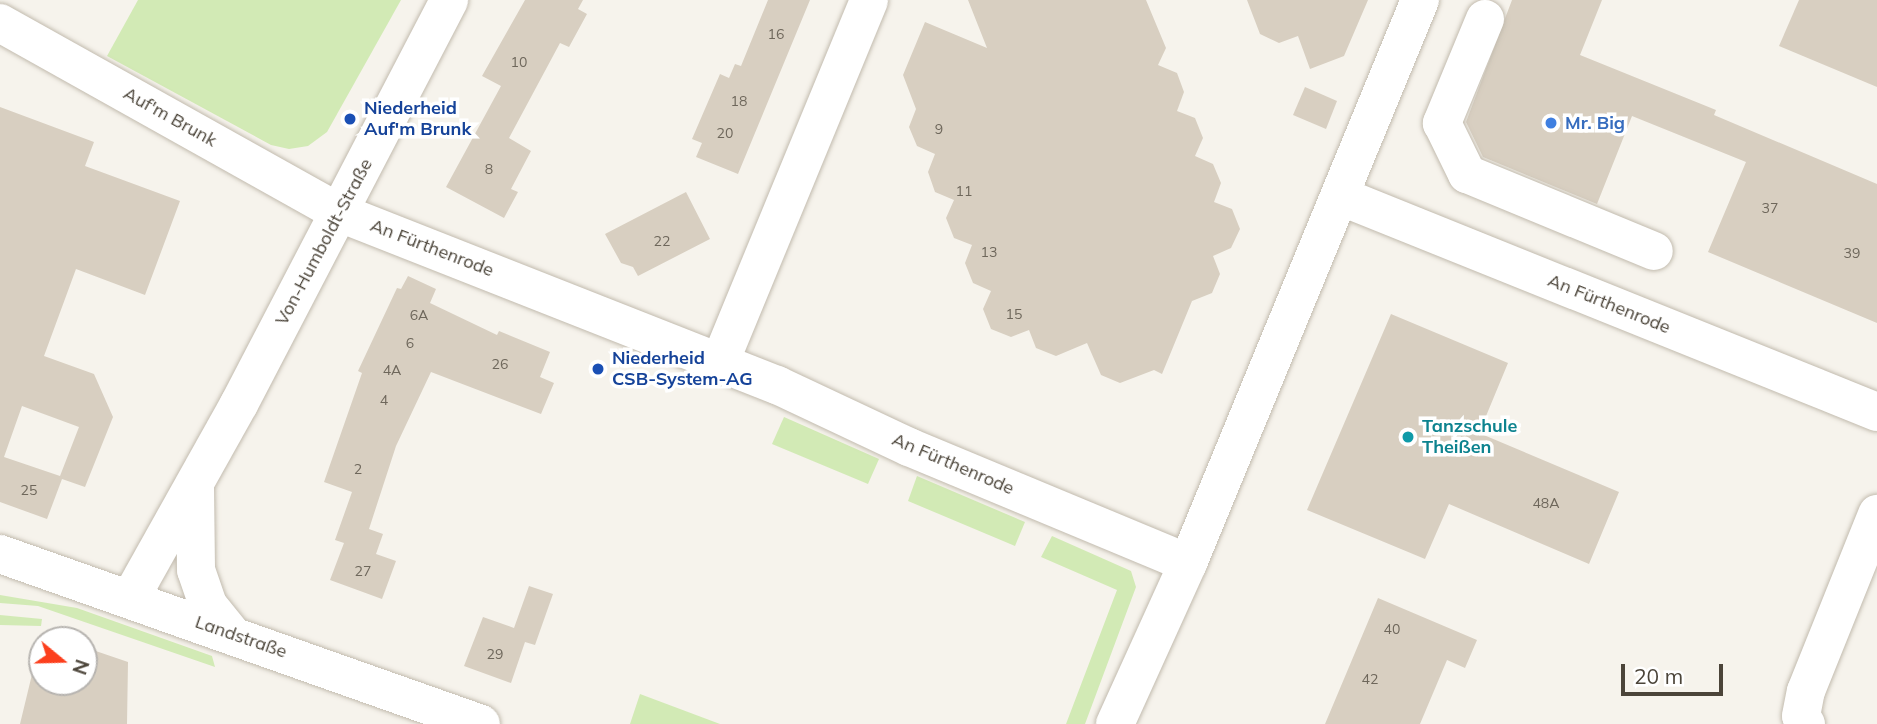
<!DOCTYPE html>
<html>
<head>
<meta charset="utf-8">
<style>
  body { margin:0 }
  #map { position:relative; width:1877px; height:724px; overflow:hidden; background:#f6f3ec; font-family:Mulish,sans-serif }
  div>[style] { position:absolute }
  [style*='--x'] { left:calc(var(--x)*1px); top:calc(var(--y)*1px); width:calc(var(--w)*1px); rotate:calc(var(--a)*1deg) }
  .green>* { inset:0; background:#d2eab5 }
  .building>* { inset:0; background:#d8cfc1 }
  .roads { filter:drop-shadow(0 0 2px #c2bbae) drop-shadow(0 0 2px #c2bbae) }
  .minor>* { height:38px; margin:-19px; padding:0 19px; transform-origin:19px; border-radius:19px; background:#fff }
  .dots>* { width:19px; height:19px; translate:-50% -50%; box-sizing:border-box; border:4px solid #fff; border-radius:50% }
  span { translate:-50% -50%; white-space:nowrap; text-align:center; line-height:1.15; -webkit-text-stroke:7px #fff; paint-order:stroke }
  .number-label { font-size:14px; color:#6e675b }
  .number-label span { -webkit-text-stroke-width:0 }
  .transit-label { font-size:18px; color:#164399; font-weight:700 }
  .left { translate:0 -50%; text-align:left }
  .street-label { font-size:18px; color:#4b4439 }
  .shop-label { font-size:18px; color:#366cbe; font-weight:700 }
  .culture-label { font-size:18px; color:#0d838f; font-weight:700 }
  .north { position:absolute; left:28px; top:626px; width:70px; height:70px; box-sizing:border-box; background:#fff; border:2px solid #b7b4b0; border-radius:50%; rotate:109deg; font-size:19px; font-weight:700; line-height:28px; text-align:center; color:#4b4439 }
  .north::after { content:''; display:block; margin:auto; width:24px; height:32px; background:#fc3f1d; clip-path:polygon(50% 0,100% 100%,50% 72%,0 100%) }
  .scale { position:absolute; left:1621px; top:664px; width:102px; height:32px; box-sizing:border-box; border:4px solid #4b4439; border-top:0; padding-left:9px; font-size:21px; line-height:24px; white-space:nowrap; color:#4b4439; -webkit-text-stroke:5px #fff; paint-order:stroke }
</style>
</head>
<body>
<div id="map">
  <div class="green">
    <div style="clip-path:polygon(138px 0,401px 0,327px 132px,308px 146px,289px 149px,271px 145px,107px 56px)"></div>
    <div style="clip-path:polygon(784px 417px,879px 459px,868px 484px,772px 444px)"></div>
    <div style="clip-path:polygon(917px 476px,1025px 522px,1015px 546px,908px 501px)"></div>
    <div style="clip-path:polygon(1052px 536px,1131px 571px,1136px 587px,1085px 724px,1066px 724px,1117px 590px,1041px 557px)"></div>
    <div style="clip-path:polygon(0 595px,77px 608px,212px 656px,215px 667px,38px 606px,0 603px)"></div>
    <div style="clip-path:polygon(0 615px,42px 619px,41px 626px,0 625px)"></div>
    <div style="clip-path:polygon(640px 694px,720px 724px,630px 724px)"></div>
  </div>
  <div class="building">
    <div style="clip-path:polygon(525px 0,583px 0,578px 9px,587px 14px,569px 47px,560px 43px,509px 138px,531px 151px,511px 189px,518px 192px,504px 218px,446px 187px,501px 86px,482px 76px)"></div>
    <div style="clip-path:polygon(768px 0,810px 0,738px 174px,696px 157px,702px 143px,692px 139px,720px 74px,729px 78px,735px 64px,741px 66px)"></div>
    <div style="clip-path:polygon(968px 0,1146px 0,1166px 48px,1158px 65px,1177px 73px,1184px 92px,1177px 111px,1195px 118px,1203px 138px,1195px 156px,1213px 164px,1221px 183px,1214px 202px,1232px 209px,1240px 229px,1231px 248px,1213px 256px,1220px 274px,1212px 293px,1192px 301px,1162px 374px,1154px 370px,1120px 383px,1101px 375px,1087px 343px,1056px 356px,1036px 348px,1029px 330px,1011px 337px,991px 329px,983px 309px,991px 291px,973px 283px,965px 263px,972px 245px,954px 238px,946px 218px,954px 200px,935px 192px,928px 172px,935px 154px,917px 146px,909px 127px,916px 109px,903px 75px,925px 22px,987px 48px)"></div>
    <div style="clip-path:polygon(1247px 0,1368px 0,1344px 56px,1310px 69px,1298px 36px,1279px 43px,1260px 34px)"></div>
    <div style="clip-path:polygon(1512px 0,1602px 0,1580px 55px,1716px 110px,1714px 115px,1877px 184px,1877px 323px,1708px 252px,1746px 162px,1632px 116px,1597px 204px,1483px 157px,1466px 122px)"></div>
    <div style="clip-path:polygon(1799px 0,1877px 0,1877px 87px,1779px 46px)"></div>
    <div style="clip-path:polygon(1305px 87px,1337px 101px,1326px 129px,1293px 115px)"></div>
    <div style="clip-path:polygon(evenodd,0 107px,94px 142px,85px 166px,180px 201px,145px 295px,76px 269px,44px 356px,94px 374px,113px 417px,85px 487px,62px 479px,47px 519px,0 502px,0 107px,22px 406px,79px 427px,60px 476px,4px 457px,22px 406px)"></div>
    <div style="clip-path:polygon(686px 192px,710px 239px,638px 276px,633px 267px,621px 263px,605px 234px)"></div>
    <div style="clip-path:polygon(408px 276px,436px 289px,430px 303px,497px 335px,499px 331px,550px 352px,540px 377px,554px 383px,541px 414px,431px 372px,396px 446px,369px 529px,383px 534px,376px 554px,396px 561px,382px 599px,330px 580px,344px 543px,335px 540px,352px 492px,324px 482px,362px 373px,358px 371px,397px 288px,401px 289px)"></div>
    <div style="clip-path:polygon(1391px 314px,1508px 363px,1479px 433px,1619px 492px,1589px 564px,1449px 504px,1425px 559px,1307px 510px)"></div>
    <div style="clip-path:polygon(529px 586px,553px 594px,535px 645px,525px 642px,511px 683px,464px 666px,483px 617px,514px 628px)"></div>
    <div style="clip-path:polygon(1378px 598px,1477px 640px,1465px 668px,1447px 660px,1420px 724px,1325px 724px)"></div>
    <div style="clip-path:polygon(42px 633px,63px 640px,42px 640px,42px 682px,84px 682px,84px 647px,128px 662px,127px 724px,20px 724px)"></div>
  </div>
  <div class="roads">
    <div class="minor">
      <div style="--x:1485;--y:19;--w:113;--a:112.5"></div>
      <div style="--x:1442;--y:123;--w:57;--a:63.9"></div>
      <div style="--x:1467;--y:174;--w:202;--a:22.4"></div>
      <div style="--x:0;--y:23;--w:389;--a:29.2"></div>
      <div style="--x:340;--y:213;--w:470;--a:21.5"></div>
      <div style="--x:777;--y:385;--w:146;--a:25.2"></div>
      <div style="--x:909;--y:447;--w:302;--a:22.6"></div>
      <div style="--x:1340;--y:196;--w:579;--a:21.91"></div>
      <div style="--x:720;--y:362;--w:391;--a:-67.6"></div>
      <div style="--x:195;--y:487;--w:83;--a:89.3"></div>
      <div style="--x:196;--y:570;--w:37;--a:71"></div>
      <div style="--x:208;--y:605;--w:35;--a:51"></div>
      <div style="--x:0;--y:554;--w:510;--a:19.46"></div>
      <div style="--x:130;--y:599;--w:223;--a:-60.8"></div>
      <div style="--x:239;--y:404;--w:455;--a:-62.5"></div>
      <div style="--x:1115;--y:724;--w:177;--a:-65.6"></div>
      <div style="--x:1188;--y:563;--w:609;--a:-67.6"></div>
      <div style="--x:1806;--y:724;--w:9;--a:-122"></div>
      <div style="--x:1801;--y:716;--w:25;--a:-79"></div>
      <div style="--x:1806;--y:691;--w:191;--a:-68.1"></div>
    </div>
  </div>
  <div class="dots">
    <div style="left:350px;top:119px;background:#1a4fb4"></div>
    <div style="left:1551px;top:123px;background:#3f7fe0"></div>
    <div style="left:598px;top:369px;background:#1a4fb4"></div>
    <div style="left:1408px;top:437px;background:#0f9aa8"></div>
  </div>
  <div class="number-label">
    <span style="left:776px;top:34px">16</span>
    <span style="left:519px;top:62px">10</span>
    <span style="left:739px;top:101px">18</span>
    <span style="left:939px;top:129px">9</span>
    <span style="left:725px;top:133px">20</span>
    <span style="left:489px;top:169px">8</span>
    <span style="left:964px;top:191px">11</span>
    <span style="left:1770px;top:208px">37</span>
    <span style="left:662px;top:241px">22</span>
    <span style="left:989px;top:252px">13</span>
    <span style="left:1852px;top:253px">39</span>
    <span style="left:1014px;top:314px">15</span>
    <span style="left:419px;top:315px">6A</span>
    <span style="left:410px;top:343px">6</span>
    <span style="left:500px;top:364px">26</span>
    <span style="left:392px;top:370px">4A</span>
    <span style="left:384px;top:400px">4</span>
    <span style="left:358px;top:469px">2</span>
    <span style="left:29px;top:490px">25</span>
    <span style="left:1546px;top:503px">48A</span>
    <span style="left:363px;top:571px">27</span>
    <span style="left:1392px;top:629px">40</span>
    <span style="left:495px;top:654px">29</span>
    <span style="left:1370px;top:679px">42</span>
  </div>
  <div class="transit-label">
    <span class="left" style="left:364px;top:119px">Niederheid<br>Auf'm Brunk</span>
    <span class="left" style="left:612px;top:369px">Niederheid<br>CSB-System-AG</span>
  </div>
  <div class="street-label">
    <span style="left:170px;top:117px;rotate:29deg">Auf'm Brunk</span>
    <span style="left:324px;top:242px;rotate:-62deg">Von-Humboldt-Straße</span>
    <span style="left:432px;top:248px;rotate:21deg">An Fürthenrode</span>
    <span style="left:1609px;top:304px;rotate:22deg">An Fürthenrode</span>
    <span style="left:953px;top:464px;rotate:23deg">An Fürthenrode</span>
    <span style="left:241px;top:637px;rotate:19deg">Landstraße</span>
  </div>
  <div class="shop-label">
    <span class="left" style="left:1565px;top:123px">Mr. Big</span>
  </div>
  <div class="culture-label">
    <span class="left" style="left:1422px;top:437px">Tanzschule<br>Theißen</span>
  </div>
  <div class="north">N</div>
  <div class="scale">20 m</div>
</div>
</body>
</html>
